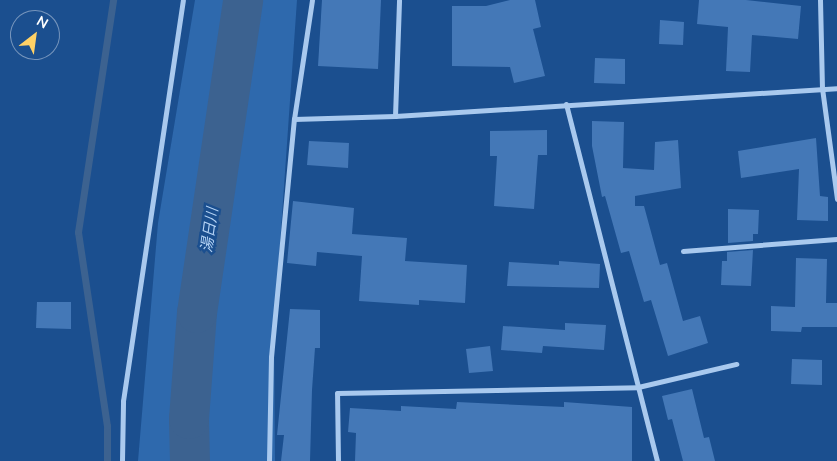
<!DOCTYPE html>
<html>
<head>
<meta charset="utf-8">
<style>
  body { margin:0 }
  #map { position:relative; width:837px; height:461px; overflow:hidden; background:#1b4f8f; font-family:"Nunito Sans","Noto Sans JP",sans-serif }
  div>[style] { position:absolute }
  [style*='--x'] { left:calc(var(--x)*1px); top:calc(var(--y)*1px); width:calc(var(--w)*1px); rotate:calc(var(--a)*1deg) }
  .green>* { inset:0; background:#2e69ad }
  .stream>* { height:7px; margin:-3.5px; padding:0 3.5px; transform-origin:3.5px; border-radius:3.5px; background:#3c6290 }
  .river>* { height:40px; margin:-20px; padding:0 20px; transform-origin:20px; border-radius:20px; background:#3c6290 }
  .building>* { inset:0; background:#4478b7 }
  .street>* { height:5px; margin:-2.5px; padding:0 2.5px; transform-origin:2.5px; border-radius:2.5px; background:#a9c9ee }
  span { translate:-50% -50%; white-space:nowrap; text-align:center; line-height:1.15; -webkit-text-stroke:5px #1b4f8f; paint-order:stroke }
  .water-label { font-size:15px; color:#b5d3f5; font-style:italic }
  .north { position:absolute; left:10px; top:10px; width:50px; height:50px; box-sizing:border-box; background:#1b4f8f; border:1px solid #7695bc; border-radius:50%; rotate:30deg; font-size:14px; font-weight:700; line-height:20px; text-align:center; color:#fff }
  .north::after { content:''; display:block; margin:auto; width:18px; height:22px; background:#ffd166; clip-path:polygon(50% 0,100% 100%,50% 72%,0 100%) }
</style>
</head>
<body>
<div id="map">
  <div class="green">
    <div style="clip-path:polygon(195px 0,297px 0,274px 330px,275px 461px,138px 461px,158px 223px)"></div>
  </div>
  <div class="stream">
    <div style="--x:107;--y:461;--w:35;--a:-90"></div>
    <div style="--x:107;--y:426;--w:196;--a:-98.5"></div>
    <div style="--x:78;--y:232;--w:235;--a:-81.4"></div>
  </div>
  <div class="river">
    <div style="--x:190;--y:461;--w:42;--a:-91.4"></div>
    <div style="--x:189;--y:419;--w:106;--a:-85.7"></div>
    <div style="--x:197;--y:313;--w:316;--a:-81.6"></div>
  </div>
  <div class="building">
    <div style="clip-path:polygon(322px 0,381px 0,378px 69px,318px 66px)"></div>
    <div style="clip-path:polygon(510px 0,535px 0,541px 27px,533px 29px,545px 76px,514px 83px,510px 67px,452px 66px,452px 6px,486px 6px)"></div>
    <div style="clip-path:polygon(699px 0,746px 0,801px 6px,798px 39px,752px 35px,750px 72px,726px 71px,728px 27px,697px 24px)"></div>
    <div style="clip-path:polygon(660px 20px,684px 22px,683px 45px,659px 44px)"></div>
    <div style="clip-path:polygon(595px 58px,625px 59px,625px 84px,594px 83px)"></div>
    <div style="clip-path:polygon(592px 121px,624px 122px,623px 168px,654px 170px,655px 142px,678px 140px,681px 188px,635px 196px,635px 206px,644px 206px,660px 265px,667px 263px,683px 321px,700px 316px,708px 343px,668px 356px,651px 300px,644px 302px,629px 251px,621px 253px,605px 196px,602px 197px,592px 146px)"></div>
    <div style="clip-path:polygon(547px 130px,547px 155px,538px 155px,534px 209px,494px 206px,497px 156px,490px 156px,490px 131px)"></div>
    <div style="clip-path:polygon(816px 138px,820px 196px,828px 197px,828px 221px,797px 220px,799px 169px,741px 178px,738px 151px)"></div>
    <div style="clip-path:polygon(309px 141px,349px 143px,348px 168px,307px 165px)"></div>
    <div style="clip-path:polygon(293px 201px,354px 208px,352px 234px,407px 238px,405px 261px,467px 265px,465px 303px,419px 300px,419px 305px,359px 301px,362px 256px,317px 252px,316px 266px,287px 263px)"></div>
    <div style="clip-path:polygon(728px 209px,759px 210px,758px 234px,753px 234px,753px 241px,728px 243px)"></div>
    <div style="clip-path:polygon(753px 250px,751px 286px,721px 285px,722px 261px,727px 261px,727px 252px)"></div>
    <div style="clip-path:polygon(796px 258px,827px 259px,826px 303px,837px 303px,837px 327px,802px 327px,801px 332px,771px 331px,771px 306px,795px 307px)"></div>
    <div style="clip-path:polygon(559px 261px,600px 264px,599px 288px,507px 286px,509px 262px,559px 265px)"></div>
    <div style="clip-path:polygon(37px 302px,71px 302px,71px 329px,36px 328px)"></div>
    <div style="clip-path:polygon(290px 309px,320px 310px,320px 348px,315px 348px,312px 390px,310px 461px,281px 461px,284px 435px,277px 435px)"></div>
    <div style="clip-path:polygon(565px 323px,606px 325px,604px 350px,543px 346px,542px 353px,501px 350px,503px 326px,565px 330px)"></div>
    <div style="clip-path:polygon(490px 346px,493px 371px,469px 373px,466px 349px)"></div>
    <div style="clip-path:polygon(792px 359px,822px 360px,822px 385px,791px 384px)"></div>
    <div style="clip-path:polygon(692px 389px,704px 438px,709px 437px,715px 461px,683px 461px,672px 419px,668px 420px,662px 396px)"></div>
    <div style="clip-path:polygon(457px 402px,564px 407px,564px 402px,632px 407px,632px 461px,355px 461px,356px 433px,348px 432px,350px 408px,401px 411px,401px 406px,456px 409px)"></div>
  </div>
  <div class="street">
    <div style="--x:820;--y:0;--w:88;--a:88.7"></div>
    <div style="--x:822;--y:88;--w:112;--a:82.3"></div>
    <div style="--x:566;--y:104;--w:368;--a:75.7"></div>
    <div style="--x:395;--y:116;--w:116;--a:-88"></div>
    <div style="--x:294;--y:119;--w:101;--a:-1.7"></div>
    <div style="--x:395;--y:116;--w:443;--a:-3.6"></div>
    <div style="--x:683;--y:251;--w:154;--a:-4.5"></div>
    <div style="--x:122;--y:461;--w:60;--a:-89"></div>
    <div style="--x:123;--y:401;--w:405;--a:-81.5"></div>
    <div style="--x:269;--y:461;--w:104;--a:-88.9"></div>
    <div style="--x:271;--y:357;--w:239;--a:-84.5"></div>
    <div style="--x:294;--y:119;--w:120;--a:-81.4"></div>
    <div style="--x:338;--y:461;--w:68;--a:-90.8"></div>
    <div style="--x:337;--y:393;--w:301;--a:-1.1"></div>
    <div style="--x:638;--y:387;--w:101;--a:-13.2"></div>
  </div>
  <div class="water-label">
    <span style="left:210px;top:230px;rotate:-82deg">湯日川</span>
  </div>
  <div class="north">N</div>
</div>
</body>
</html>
